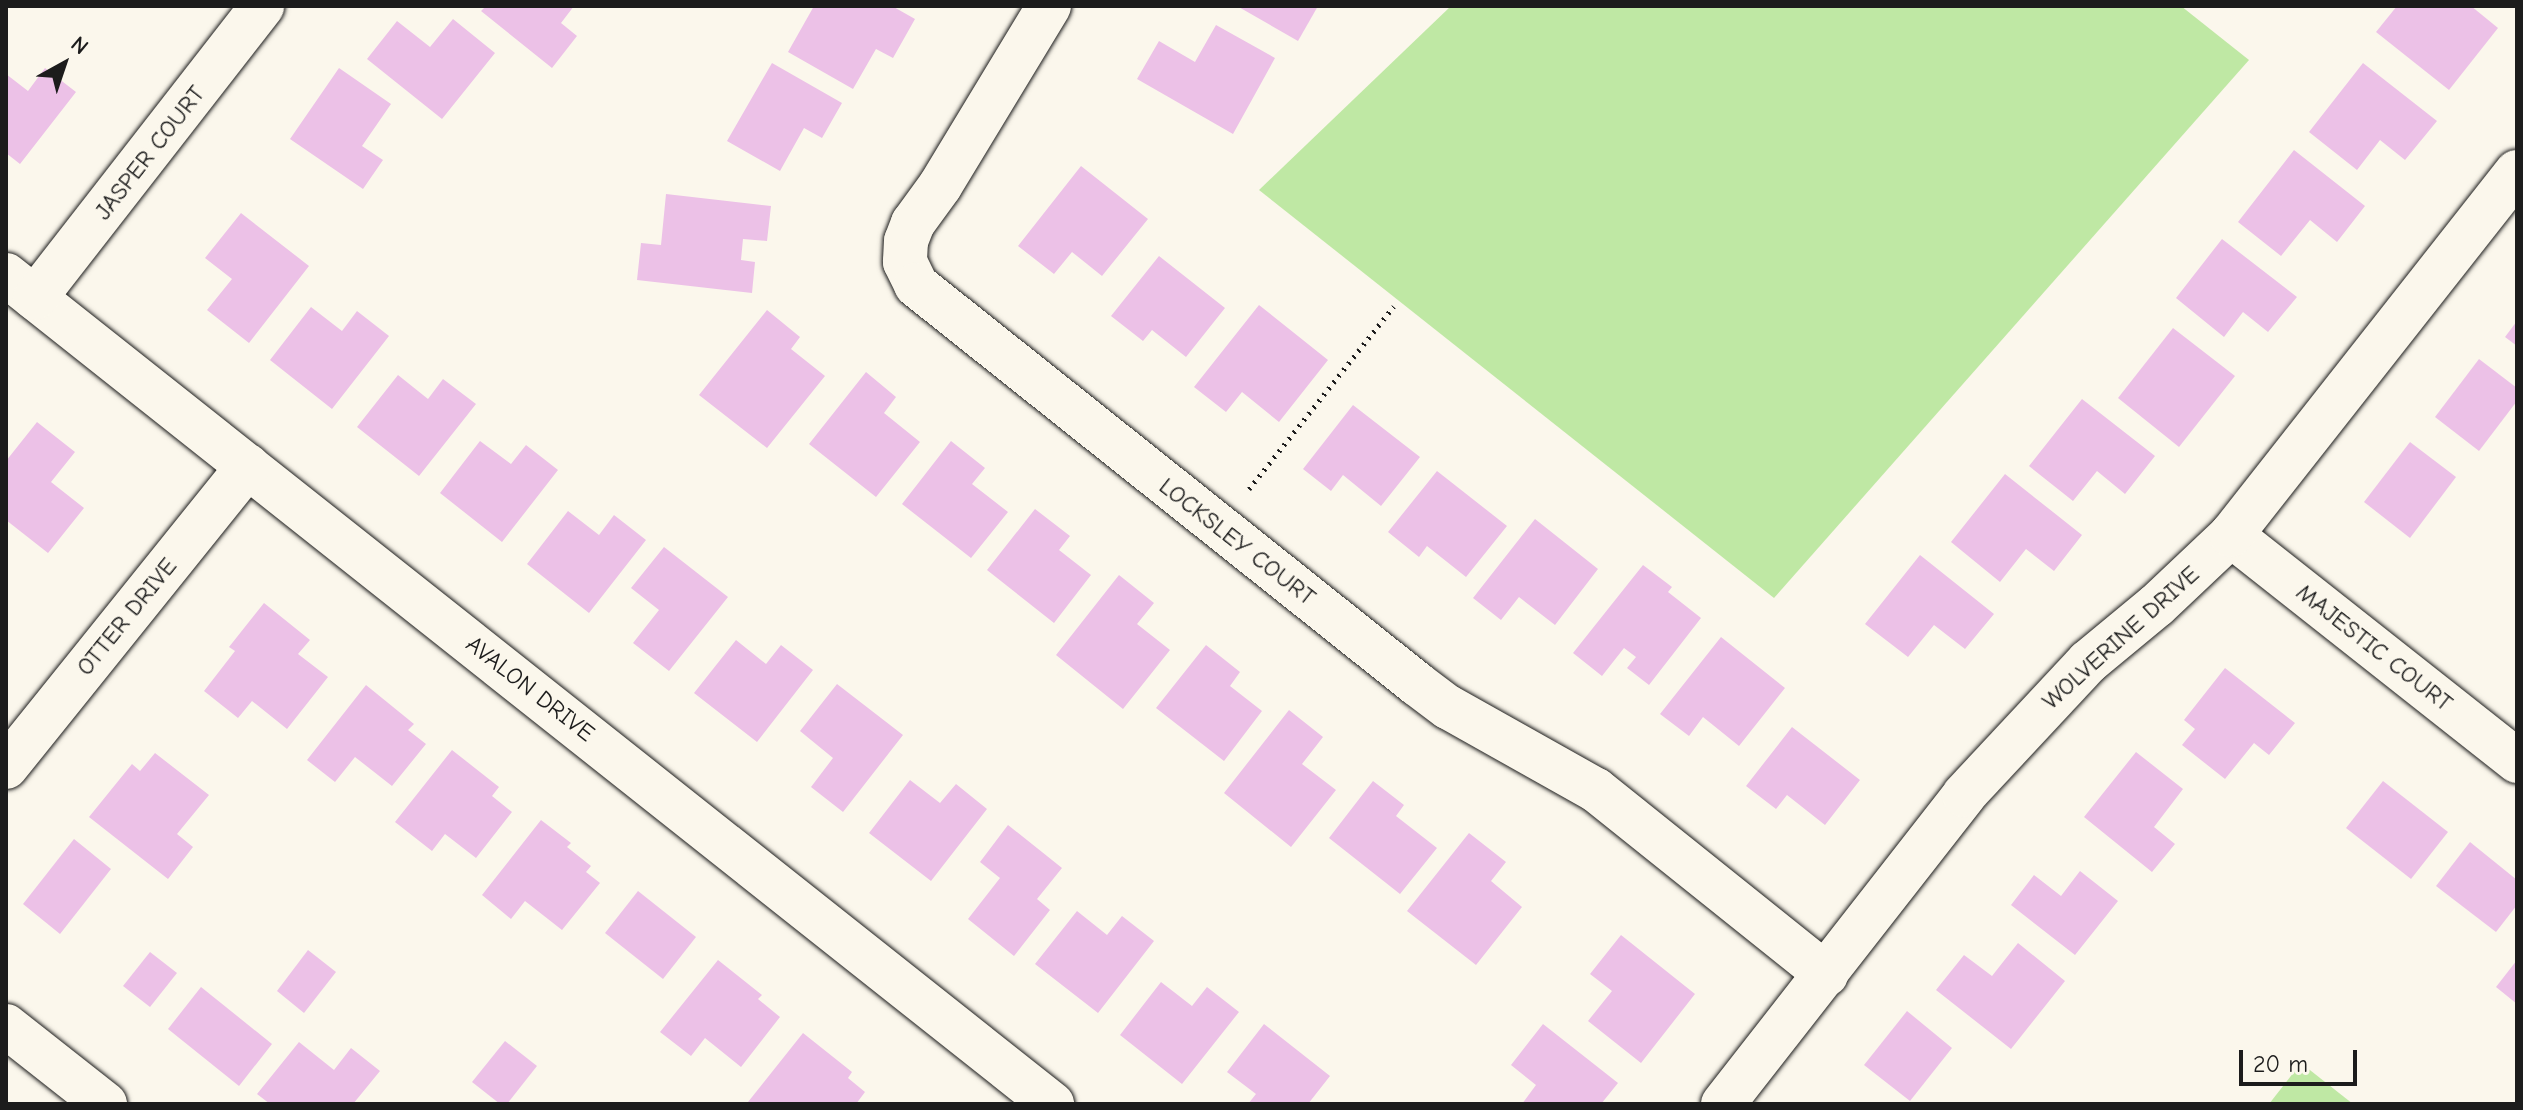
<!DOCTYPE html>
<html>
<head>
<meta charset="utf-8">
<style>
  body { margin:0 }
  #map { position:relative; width:2523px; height:1110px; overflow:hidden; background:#fbf7ec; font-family:"Comic Neue",sans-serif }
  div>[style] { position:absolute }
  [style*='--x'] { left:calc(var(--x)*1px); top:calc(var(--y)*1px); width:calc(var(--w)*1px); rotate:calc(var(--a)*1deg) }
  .green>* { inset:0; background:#bfe8a4 }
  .building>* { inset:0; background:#ecc1e7 }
  .path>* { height:5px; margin-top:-2.5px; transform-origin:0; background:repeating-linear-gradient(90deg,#1c1c1c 0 2px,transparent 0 8px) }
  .roads { filter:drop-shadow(0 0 2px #1c1c1c) drop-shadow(0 0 2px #1c1c1c) }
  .minor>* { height:44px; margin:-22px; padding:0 22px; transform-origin:22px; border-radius:22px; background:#fbf7ec }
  span { translate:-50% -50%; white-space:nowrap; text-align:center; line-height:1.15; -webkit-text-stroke:6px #fbf7ec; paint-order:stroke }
  .street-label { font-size:24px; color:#1c1c1c }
  .frame { position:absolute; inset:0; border:8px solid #1c1c1c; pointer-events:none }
  .north { position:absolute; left:24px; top:24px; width:80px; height:80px; -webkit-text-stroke:6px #fbf7ec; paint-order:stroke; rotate:40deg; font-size:22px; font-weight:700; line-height:32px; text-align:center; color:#1c1c1c }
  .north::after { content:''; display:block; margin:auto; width:28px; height:36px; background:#1c1c1c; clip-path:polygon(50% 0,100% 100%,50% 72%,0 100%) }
  .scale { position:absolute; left:2239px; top:1050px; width:118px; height:36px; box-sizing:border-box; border:4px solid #1c1c1c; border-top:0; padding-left:10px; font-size:24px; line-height:28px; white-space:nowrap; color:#1c1c1c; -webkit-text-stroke:6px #fbf7ec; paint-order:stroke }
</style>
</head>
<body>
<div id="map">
  <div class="green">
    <div style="clip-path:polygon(1451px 6px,2181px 6px,2249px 60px,1774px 598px,1259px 190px)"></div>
    <div style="clip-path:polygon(2301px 1063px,2353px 1104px,2269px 1104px)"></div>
  </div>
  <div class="building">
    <div style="clip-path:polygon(486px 6px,574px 6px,561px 23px,577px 36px,552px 68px,481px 11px)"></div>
    <div style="clip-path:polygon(814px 6px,892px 6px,915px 19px,893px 58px,876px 49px,853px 89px,788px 52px)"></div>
    <div style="clip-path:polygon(1237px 6px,1318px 6px,1298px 41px)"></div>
    <div style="clip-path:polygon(2397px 6px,2471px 6px,2498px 28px,2449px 90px,2376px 32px)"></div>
    <div style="clip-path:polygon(453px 19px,495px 53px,442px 119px,367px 59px,397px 21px,430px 47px)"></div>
    <div style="clip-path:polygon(1216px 25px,1275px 58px,1233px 134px,1137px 79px,1159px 41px,1195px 62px)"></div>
    <div style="clip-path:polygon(772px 63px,842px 103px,822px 138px,804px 128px,780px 171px,727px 141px)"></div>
    <div style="clip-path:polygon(2363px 63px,2437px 121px,2405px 160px,2380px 140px,2357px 170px,2309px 132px)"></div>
    <div style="clip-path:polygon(45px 68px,76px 92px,20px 164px,6px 153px,6px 74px,28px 91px)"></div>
    <div style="clip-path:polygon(339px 68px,391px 104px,362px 146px,383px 160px,363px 189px,290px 139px)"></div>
    <div style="clip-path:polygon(2294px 150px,2365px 206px,2337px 242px,2310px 220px,2281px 256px,2238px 222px)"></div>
    <div style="clip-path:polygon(1081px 166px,1148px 219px,1102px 276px,1072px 252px,1054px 274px,1018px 246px)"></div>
    <div style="clip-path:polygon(666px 194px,771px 206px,767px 241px,743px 239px,741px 260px,755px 262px,752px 293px,637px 280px,641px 243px,661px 245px)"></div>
    <div style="clip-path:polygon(241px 213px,309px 266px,249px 343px,207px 310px,232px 279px,205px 258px)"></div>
    <div style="clip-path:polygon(2222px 239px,2297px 297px,2268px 332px,2243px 312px,2224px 337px,2176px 298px)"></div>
    <div style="clip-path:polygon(1159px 256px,1225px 308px,1186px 357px,1152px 330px,1143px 341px,1111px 316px)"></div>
    <div style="clip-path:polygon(1259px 305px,1328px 360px,1279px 422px,1242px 392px,1226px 412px,1194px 387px)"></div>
    <div style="clip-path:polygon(311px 307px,342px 331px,357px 311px,389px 336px,332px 409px,270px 360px)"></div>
    <div style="clip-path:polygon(767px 310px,800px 337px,791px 349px,825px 376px,767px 448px,699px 395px)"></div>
    <div style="clip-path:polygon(2517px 321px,2517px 346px,2505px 337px)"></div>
    <div style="clip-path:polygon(2173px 328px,2235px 376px,2179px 447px,2118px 398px)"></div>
    <div style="clip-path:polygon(2479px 359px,2517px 388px,2517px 401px,2479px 451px,2435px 417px)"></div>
    <div style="clip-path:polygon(866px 372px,896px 397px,884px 413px,920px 442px,876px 497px,809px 444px)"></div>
    <div style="clip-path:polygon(398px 375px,428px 399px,443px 379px,476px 404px,419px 476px,357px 427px)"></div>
    <div style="clip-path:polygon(2082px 399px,2155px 456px,2125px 494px,2097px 471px,2073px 501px,2029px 466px)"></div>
    <div style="clip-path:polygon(1353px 405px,1420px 457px,1381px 506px,1343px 475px,1331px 491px,1303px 469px)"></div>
    <div style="clip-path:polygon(37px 422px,75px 452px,51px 482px,84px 508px,48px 553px,6px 520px,6px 461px)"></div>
    <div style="clip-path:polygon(480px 441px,511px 464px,526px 445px,558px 470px,502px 542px,440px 493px)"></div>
    <div style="clip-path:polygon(951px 441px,985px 468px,972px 484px,1008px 512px,971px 558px,902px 504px)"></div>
    <div style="clip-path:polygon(2410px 442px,2456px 477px,2410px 538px,2364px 502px)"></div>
    <div style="clip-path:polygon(1437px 471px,1507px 526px,1466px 577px,1427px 546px,1419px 557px,1388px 532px)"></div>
    <div style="clip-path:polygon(2005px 474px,2082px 535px,2054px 571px,2026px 549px,2000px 582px,1951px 542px)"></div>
    <div style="clip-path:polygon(1035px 509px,1070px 536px,1059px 550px,1091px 575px,1054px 623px,987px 570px)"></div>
    <div style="clip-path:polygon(568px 511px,599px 535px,614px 515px,646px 540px,589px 613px,527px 564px)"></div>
    <div style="clip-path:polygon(1535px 519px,1598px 569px,1555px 625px,1519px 597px,1501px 620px,1473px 598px)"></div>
    <div style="clip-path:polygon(664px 547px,728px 597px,669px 671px,633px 643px,659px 610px,631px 588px)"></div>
    <div style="clip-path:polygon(1920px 555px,1994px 614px,1965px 649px,1934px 625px,1908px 657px,1865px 624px)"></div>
    <div style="clip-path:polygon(1643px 565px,1672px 587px,1668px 592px,1701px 618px,1649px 685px,1627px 668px,1636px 657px,1624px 648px,1602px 676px,1573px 653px)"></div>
    <div style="clip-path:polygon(1119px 575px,1154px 603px,1137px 624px,1170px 650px,1123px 709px,1056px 655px)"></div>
    <div style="clip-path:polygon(264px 603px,310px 640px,298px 654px,328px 677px,287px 729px,252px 701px,238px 718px,204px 691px,235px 651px,229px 647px)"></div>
    <div style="clip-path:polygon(1721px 637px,1785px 688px,1739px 746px,1703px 717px,1689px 736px,1660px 714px)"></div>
    <div style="clip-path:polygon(736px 640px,766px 664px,781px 645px,813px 670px,757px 742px,694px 693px)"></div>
    <div style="clip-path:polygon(1206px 645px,1240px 672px,1230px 686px,1262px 711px,1224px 761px,1156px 708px)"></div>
    <div style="clip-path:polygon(2225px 668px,2295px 723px,2269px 755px,2254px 743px,2225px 779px,2182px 745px,2195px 729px,2184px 720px)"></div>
    <div style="clip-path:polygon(837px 684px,903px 735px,843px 812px,811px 787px,833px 758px,800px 731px)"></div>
    <div style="clip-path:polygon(366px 685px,414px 724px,408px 730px,426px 744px,392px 786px,355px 757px,335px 782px,307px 760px)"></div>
    <div style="clip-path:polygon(1289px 710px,1323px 737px,1302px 764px,1336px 790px,1291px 847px,1224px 793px)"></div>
    <div style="clip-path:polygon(1792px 727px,1860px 780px,1825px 825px,1787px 795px,1776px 809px,1746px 786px)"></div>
    <div style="clip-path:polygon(452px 750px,499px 787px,492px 796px,512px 812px,476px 858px,445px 834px,432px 851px,395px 822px)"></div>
    <div style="clip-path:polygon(2136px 752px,2183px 789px,2154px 827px,2175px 844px,2152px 872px,2084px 817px)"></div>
    <div style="clip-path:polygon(155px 753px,209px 795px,177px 834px,193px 847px,168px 879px,89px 817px,132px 764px,140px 771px)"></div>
    <div style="clip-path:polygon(910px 780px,940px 803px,956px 784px,987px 809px,931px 881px,869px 833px)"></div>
    <div style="clip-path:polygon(1373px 781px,1404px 805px,1396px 816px,1437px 848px,1400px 894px,1329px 838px)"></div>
    <div style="clip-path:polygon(2383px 781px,2448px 832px,2411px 879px,2346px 828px)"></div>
    <div style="clip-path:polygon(541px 820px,571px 843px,567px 847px,591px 866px,586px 872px,600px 883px,562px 930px,525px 901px,511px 919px,482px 895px)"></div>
    <div style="clip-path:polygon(1008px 825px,1062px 868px,1037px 899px,1050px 910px,1014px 956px,968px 919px,1000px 878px,980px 862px)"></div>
    <div style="clip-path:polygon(1469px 833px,1506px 862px,1491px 881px,1522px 907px,1476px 965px,1407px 911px)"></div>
    <div style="clip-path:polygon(74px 839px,111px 869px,60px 934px,23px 904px)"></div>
    <div style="clip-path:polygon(2470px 842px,2517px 880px,2517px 905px,2496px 932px,2436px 886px)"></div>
    <div style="clip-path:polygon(2080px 871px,2118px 901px,2075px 955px,2011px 905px,2034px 875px,2061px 896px)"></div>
    <div style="clip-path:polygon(638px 891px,696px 937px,663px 979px,605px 933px)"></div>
    <div style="clip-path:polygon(1077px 911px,1107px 935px,1122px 916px,1154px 941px,1098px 1013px,1035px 964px)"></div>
    <div style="clip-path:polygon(1621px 935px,1695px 994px,1641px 1063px,1588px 1021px,1612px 991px,1590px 974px)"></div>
    <div style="clip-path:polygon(2018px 943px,2065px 981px,2011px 1049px,1936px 990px,1964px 955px,1992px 976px)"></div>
    <div style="clip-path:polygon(308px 950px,336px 972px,304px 1013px,277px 991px)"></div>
    <div style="clip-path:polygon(150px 952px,177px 973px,150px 1007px,123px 986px)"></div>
    <div style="clip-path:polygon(718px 960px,762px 995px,758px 999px,780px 1017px,741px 1067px,705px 1038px,691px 1056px,660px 1032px)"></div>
    <div style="clip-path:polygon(2517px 960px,2517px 1004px,2496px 987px)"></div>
    <div style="clip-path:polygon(1161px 982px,1192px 1006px,1207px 987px,1239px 1012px,1182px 1084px,1120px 1035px)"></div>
    <div style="clip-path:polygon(201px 987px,272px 1044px,239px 1086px,168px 1029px)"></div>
    <div style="clip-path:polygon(1907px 1011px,1952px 1048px,1910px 1101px,1864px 1065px)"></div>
    <div style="clip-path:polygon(1264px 1024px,1330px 1076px,1308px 1104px,1248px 1104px,1256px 1094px,1227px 1072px)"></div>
    <div style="clip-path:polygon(1543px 1024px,1618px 1083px,1601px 1104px,1522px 1104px,1536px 1085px,1511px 1065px)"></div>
    <div style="clip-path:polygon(803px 1033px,852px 1072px,848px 1078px,865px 1092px,856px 1104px,748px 1102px)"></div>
    <div style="clip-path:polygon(505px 1041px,537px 1066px,507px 1104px,500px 1104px,472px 1082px)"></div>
    <div style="clip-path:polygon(299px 1042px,334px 1070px,351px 1048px,380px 1071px,353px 1104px,270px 1104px,257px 1094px)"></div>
  </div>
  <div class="path">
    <div style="--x:1249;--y:489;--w:233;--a:-51.6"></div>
  </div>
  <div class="roads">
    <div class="minor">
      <div style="--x:1049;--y:6;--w:210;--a:121.2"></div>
      <div style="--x:940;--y:186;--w:46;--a:126.1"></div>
      <div style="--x:913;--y:223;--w:19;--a:111"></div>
      <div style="--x:906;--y:241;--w:21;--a:93"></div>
      <div style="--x:905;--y:262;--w:25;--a:64"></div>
      <div style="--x:916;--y:285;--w:640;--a:38.53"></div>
      <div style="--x:1417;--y:684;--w:39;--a:37"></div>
      <div style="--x:1448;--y:707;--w:170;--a:29.3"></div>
      <div style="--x:1596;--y:790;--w:295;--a:38.7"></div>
      <div style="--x:6;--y:275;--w:1335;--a:38.4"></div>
      <div style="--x:35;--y:298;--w:370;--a:-52.1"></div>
      <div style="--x:2231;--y:535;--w:365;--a:38.3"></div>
      <div style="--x:6;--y:767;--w:386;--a:-51.2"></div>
      <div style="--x:6;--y:1026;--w:126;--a:38.2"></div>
      <div style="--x:1723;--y:1104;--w:392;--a:-52"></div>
      <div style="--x:1964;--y:795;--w:182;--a:-47"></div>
      <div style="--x:2088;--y:662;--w:89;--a:-39.6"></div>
      <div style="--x:2157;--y:605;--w:102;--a:-43.4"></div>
      <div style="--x:2231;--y:535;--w:462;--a:-51.8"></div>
    </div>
  </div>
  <div class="street-label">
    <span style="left:150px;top:153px;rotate:-52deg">JASPER COURT</span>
    <span style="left:1237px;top:542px;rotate:38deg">LOCKSLEY COURT</span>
    <span style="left:127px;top:617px;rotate:-51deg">OTTER DRIVE</span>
    <span style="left:2121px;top:638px;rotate:-42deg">WOLVERINE DRIVE</span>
    <span style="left:2374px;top:648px;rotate:38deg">MAJESTIC COURT</span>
    <span style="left:530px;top:689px;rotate:38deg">AVALON DRIVE</span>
  </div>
  <div class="frame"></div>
  <div class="north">N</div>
  <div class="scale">20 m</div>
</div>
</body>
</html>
